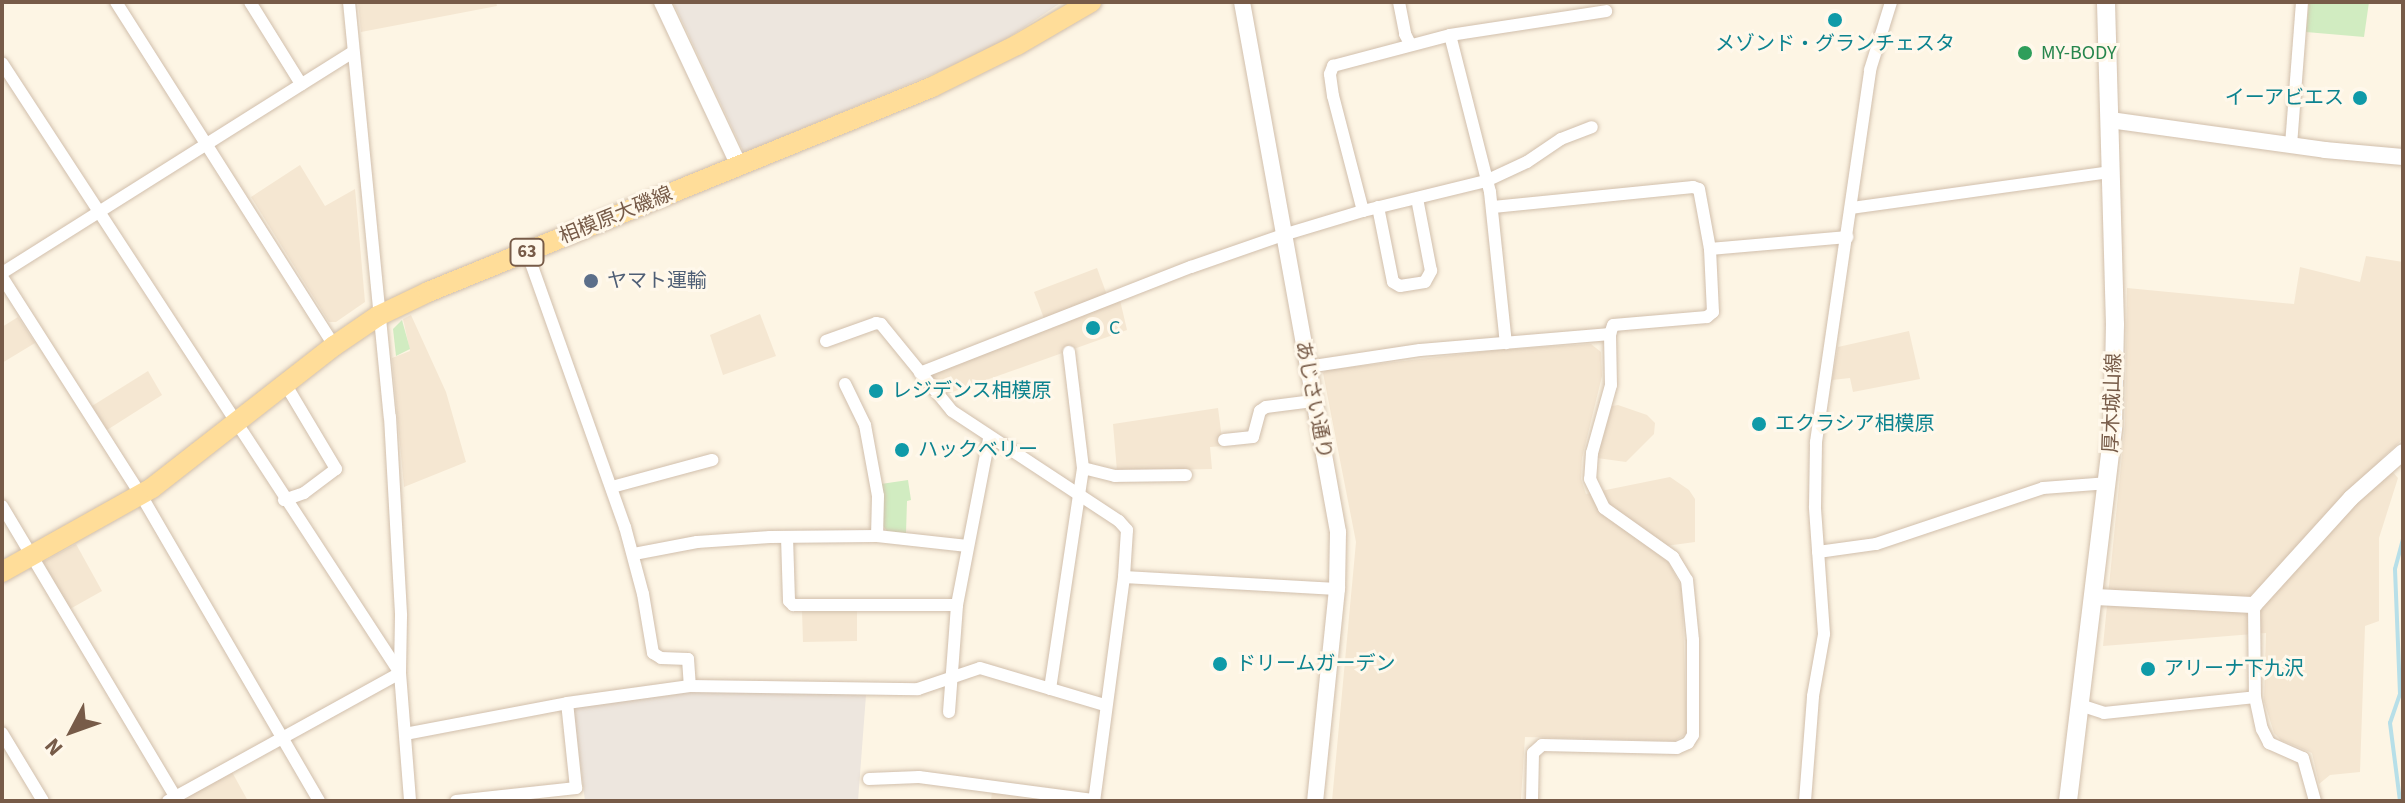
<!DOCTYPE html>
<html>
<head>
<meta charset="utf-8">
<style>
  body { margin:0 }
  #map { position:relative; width:2405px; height:803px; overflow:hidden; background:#fdf5e4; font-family:"Source Sans 3","Noto Sans JP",sans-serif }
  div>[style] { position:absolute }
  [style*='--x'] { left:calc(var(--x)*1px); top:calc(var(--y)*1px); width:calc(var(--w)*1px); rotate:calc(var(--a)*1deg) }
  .residential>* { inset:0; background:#f5e7d2 }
  .industrial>* { inset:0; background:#ede6de }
  .green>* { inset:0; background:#d1ecc1 }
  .stream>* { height:4px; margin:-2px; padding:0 2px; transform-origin:2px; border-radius:2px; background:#b7dfe8 }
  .roads { filter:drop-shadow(0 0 2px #d1bfac) drop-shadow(0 0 2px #d1bfac) }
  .minor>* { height:12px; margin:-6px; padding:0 6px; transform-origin:6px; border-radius:6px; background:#fff }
  .tertiary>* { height:16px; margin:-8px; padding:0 8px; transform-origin:8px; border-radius:8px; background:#fff }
  .secondary>* { height:18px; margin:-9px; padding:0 9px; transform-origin:9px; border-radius:9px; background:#fff }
  .primary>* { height:20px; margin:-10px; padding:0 10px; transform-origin:10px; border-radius:10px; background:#fd9 }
  .dots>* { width:22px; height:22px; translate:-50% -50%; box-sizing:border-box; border:4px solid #fff8eb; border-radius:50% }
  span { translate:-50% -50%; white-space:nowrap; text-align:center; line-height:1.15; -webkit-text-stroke:6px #fff8eb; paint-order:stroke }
  .shield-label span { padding:2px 6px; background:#fff8eb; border:2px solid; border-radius:6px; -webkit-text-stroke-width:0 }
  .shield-label { font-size:18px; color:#775b48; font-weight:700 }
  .culture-label { font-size:20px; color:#0d838f }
  .right { translate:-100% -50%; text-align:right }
  .left { translate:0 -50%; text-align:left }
  .leisure-label { font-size:20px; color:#27864d }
  .street-label { font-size:20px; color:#775b48 }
  .service-label { font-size:20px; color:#4e5e75 }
  .frame { position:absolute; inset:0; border:4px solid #775b48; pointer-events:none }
  .north { position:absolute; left:32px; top:691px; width:80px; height:80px; -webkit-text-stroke:6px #fff8eb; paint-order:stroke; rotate:229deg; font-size:22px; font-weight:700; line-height:32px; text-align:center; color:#775b48 }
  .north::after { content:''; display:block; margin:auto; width:28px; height:36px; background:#775b48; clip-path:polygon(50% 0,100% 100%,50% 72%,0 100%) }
</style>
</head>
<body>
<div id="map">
  <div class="residential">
    <div style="clip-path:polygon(358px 2px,496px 2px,497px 6px,361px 32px)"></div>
    <div style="clip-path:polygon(300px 165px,325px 206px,355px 189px,365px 302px,336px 322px,329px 322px,251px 197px)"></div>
    <div style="clip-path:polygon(2366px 256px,2403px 262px,2403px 439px,2381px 459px,2398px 478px,2379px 538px,2379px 621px,2365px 626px,2360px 772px,2330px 775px,2319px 784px,2312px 753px,2281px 740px,2274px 733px,2264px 701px,2266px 633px,2103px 646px,2125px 425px,2127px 288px,2294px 304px,2300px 267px,2360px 282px)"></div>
    <div style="clip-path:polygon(1097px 268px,1107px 295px,1045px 321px,1034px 292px)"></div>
    <div style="clip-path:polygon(1120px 300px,1127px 330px,941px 396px,929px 374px)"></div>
    <div style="clip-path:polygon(760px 314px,776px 356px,723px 375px,710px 335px)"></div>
    <div style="clip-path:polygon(411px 315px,446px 392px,466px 462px,404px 487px,392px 358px,410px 351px,403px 319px)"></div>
    <div style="clip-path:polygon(18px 317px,35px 343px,2px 363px,2px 327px)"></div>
    <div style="clip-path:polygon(1909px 331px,1920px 379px,1853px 392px,1850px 378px,1832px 380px,1838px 347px)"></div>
    <div style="clip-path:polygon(1591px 344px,1601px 352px,1602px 376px,1582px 458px,1581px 479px,1586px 494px,1670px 477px,1689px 490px,1695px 499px,1695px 542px,1651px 548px,1669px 563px,1682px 588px,1687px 733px,1675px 741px,1525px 737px,1521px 799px,1332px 801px,1356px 542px,1323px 373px,1326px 370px,1497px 350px)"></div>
    <div style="clip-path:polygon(148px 371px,162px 395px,107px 430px,92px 406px)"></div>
    <div style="clip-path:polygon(1618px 405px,1647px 415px,1655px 423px,1654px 434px,1626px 462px,1597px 458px,1612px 406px)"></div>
    <div style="clip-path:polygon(1218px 408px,1223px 446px,1210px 447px,1212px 469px,1117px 471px,1113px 424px)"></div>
    <div style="clip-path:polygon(76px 544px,102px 591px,70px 609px,43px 562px)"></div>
    <div style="clip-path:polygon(802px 611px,857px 611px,857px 641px,803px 642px)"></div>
    <div style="clip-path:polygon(232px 772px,248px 801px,187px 801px,187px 797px)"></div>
    <div style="clip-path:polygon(992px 790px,1066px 801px,991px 801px)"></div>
  </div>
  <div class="industrial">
    <div style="clip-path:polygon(673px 2px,1062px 2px,1002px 42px,954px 65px,744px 153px)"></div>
    <div style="clip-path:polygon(692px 689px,866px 695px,858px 801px,585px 801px,573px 706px)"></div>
  </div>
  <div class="green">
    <div style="clip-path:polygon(2309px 2px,2369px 2px,2364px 37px,2306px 32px)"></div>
    <div style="clip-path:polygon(402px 320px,410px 349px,396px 356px,393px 329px)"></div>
    <div style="clip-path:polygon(908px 480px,911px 500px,907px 501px,906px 533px,887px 531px,883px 526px,881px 484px)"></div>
  </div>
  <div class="stream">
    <div style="--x:2400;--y:801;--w:79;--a:-97.3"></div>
    <div style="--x:2390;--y:723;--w:31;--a:-71"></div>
    <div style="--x:2400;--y:694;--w:125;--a:-92.3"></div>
    <div style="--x:2395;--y:569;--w:31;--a:-75"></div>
  </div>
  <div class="roads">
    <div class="minor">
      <div style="--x:116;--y:2;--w:407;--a:57.6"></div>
      <div style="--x:250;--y:2;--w:97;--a:58.1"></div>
      <div style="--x:349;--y:2;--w:417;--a:84.4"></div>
      <div style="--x:390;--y:417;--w:199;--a:86.8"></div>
      <div style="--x:401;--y:616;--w:57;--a:91"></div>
      <div style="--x:400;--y:673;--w:128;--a:85.5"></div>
      <div style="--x:1399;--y:2;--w:33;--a:79"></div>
      <div style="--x:1405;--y:34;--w:11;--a:63"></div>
      <div style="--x:1450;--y:35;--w:162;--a:75.7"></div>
      <div style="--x:1490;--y:192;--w:152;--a:84"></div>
      <div style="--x:2;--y:63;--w:728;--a:56.88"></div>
      <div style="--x:400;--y:673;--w:265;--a:151.1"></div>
      <div style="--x:2291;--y:145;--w:143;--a:-85.6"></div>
      <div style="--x:1378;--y:207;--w:76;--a:78.7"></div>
      <div style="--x:1393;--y:282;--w:8;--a:30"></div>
      <div style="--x:1400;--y:286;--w:25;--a:-9"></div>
      <div style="--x:1425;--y:282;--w:13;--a:-61"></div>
      <div style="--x:1431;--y:271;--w:74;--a:-100.9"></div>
      <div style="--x:1493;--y:207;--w:201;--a:-5.7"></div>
      <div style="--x:1693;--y:187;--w:6;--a:18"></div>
      <div style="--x:1699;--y:189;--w:61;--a:79.6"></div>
      <div style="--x:1710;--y:249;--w:63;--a:87.3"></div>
      <div style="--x:1713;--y:312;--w:8;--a:140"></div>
      <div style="--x:1707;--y:317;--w:94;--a:175.1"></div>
      <div style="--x:1613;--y:325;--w:9;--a:108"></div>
      <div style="--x:1851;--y:208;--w:262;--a:-7.9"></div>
      <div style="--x:1363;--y:211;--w:119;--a:-104.6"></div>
      <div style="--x:1333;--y:96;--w:22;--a:-98"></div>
      <div style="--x:1330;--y:74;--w:9;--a:-69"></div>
      <div style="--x:1333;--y:66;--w:121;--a:-14.8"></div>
      <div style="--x:1450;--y:35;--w:158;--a:-8.7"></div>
      <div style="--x:1710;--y:249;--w:138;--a:-5"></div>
      <div style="--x:527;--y:252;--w:292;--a:70.4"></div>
      <div style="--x:625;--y:527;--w:69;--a:75"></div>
      <div style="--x:643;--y:594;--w:60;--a:80.4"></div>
      <div style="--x:653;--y:653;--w:9;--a:32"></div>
      <div style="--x:661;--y:658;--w:27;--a:2"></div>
      <div style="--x:688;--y:659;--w:27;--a:86"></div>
      <div style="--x:2;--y:273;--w:415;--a:-32.2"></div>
      <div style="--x:2;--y:277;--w:259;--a:57.5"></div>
      <div style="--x:141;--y:495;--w:354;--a:59.8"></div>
      <div style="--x:826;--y:341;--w:53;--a:-19.8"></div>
      <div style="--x:876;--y:323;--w:5;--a:11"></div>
      <div style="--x:881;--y:324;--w:112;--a:50.8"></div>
      <div style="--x:952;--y:411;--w:200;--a:33.4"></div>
      <div style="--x:1119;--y:521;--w:12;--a:48"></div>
      <div style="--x:1127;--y:530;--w:47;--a:93.7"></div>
      <div style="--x:1124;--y:577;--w:226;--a:97.6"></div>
      <div style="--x:1307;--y:367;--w:114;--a:-8.6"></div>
      <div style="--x:1420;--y:350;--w:191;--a:-4.8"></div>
      <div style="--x:1610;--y:334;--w:51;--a:88.9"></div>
      <div style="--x:1611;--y:385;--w:71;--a:105.6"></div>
      <div style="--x:1592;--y:453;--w:26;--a:94"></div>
      <div style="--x:1590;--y:479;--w:32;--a:64"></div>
      <div style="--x:1604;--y:508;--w:85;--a:35.4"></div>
      <div style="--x:1673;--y:557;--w:27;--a:59"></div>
      <div style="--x:1687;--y:580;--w:60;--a:84.3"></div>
      <div style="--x:1693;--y:640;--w:95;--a:90"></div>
      <div style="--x:1693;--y:735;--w:9;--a:122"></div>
      <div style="--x:1688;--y:743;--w:12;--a:156"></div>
      <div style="--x:1677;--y:748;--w:135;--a:-178.7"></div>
      <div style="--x:1542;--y:745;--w:12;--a:138"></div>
      <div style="--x:1533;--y:753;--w:48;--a:91.2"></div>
      <div style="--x:920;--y:373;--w:291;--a:-21.4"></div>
      <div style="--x:1191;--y:267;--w:97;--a:-19.2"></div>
      <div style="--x:1283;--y:235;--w:84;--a:-16.7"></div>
      <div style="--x:1363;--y:211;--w:127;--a:-13.7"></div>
      <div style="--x:1486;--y:181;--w:45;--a:-24.9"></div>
      <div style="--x:1527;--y:162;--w:41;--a:-34.1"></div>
      <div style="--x:1561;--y:139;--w:33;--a:-21"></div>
      <div style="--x:845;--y:384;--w:46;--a:64"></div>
      <div style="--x:865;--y:425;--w:72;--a:79.6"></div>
      <div style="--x:878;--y:496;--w:40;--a:91.4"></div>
      <div style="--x:1224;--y:440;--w:29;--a:-6"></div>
      <div style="--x:1253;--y:437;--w:27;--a:-75"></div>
      <div style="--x:1260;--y:411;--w:7;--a:-34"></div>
      <div style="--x:1266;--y:407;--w:47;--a:-7.3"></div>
      <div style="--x:1083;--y:468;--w:33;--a:14"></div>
      <div style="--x:1115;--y:476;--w:71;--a:-0.8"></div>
      <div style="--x:612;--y:487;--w:104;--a:-15.1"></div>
      <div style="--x:284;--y:500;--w:21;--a:-19"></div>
      <div style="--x:304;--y:493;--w:40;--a:-37"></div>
      <div style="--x:336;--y:469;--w:98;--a:-120.8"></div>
      <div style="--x:2;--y:506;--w:344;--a:59.2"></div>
      <div style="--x:787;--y:537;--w:64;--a:88.2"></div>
      <div style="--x:789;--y:601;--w:6;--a:45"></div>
      <div style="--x:793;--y:605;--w:164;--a:0"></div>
      <div style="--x:1818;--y:552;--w:59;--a:-7.9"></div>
      <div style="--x:1876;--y:544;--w:176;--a:-18.5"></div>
      <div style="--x:2043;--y:488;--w:66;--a:-4.3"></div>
      <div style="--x:634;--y:554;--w:64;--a:-10.8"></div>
      <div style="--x:697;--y:542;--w:73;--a:-3.9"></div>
      <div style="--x:770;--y:537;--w:107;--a:-0.5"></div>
      <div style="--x:877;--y:536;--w:91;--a:6.3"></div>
      <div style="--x:1124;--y:577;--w:213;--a:3.2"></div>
      <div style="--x:2254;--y:605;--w:92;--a:89.4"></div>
      <div style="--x:2255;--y:697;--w:33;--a:78"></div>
      <div style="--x:2262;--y:729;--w:16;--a:63"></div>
      <div style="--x:2269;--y:743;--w:37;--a:24"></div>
      <div style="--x:2303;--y:758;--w:45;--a:74.4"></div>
      <div style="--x:1050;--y:689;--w:223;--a:-81.5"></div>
      <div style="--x:1083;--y:468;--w:117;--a:-96.9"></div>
      <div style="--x:2080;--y:705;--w:25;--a:18"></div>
      <div style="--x:2104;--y:713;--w:152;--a:-6"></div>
      <div style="--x:949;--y:712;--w:107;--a:-85.7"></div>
      <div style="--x:957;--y:605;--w:169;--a:-79.1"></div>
      <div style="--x:2;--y:733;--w:79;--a:58.9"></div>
      <div style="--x:405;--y:734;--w:165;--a:-10.8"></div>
      <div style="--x:567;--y:703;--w:124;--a:-7.9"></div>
      <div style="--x:690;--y:686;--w:228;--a:0.8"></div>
      <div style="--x:918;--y:689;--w:65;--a:-18.7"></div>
      <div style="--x:980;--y:668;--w:129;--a:16.6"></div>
      <div style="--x:869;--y:779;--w:50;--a:-2.3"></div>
      <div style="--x:919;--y:777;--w:177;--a:7.5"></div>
      <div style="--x:456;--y:801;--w:121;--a:-6.2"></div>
      <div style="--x:576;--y:788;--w:85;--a:-96"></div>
      <div style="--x:1805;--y:801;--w:105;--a:-85.6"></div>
      <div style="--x:1813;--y:696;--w:63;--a:-79.9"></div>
      <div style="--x:1824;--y:634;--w:127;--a:-94.1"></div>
      <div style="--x:1815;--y:507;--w:65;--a:-89.1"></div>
      <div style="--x:1816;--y:442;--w:376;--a:-81.7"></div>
      <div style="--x:1870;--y:70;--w:71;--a:-72.8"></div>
    </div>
    <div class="tertiary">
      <div style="--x:662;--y:2;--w:181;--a:64.8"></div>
      <div style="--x:1242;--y:2;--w:539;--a:79.73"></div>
      <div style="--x:1338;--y:532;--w:57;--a:91"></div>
      <div style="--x:1337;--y:589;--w:213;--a:95.9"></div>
      <div style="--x:2110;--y:120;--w:217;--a:7.9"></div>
      <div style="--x:2325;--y:150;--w:78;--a:5.1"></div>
      <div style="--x:2094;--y:597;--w:160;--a:2.9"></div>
      <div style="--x:2254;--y:605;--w:144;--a:-47.8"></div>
      <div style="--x:2351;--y:498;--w:69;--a:-41.5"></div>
    </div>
    <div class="secondary">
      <div style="--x:2068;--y:801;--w:377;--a:-83.1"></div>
      <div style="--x:2113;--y:427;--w:102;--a:-88.9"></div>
      <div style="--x:2115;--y:325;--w:323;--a:-91.6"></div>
    </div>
    <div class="primary">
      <div style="--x:2;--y:572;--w:172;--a:-29.2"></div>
      <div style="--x:152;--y:488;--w:231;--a:-38"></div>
      <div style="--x:334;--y:346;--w:53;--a:-34.3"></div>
      <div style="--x:378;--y:316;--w:55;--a:-25.6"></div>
      <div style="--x:428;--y:292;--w:544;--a:-22.13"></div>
      <div style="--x:932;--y:87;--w:95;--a:-26.3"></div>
      <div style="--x:1017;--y:45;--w:86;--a:-30.2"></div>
    </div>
  </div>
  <div class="dots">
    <div style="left:1835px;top:20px;background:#0f9aa8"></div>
    <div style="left:2025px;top:53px;background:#2e9e5b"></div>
    <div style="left:2360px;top:98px;background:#0f9aa8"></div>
    <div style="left:591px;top:281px;background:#5c6f8a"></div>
    <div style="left:1093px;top:328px;background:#0f9aa8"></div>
    <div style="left:876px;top:391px;background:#0f9aa8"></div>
    <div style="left:1759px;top:424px;background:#0f9aa8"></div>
    <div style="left:902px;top:450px;background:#0f9aa8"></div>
    <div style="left:1220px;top:664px;background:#0f9aa8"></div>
    <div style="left:2148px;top:669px;background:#0f9aa8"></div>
  </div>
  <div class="shield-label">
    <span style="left:527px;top:252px">63</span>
  </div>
  <div class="culture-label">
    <span style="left:1835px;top:44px">メゾンド・グランチェスタ</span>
    <span class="right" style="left:2344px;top:98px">イーアビエス</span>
    <span class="left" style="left:1109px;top:328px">C</span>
    <span class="left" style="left:892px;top:391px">レジデンス相模原</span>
    <span class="left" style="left:1775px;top:424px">エクラシア相模原</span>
    <span class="left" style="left:918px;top:450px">ハックベリー</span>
    <span class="left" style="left:1236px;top:664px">ドリームガーデン</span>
    <span class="left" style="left:2164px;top:669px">アリーナ下九沢</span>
  </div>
  <div class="leisure-label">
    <span class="left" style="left:2041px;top:53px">MY-BODY</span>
  </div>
  <div class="street-label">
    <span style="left:616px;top:216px;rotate:-22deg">相模原大磯線</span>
    <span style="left:1313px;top:400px;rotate:79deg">あじさい通り</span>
    <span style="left:2113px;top:403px;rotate:-88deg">厚木城山線</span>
  </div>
  <div class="service-label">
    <span class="left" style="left:607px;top:281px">ヤマト運輸</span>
  </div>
  <div class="frame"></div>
  <div class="north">N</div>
</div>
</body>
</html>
